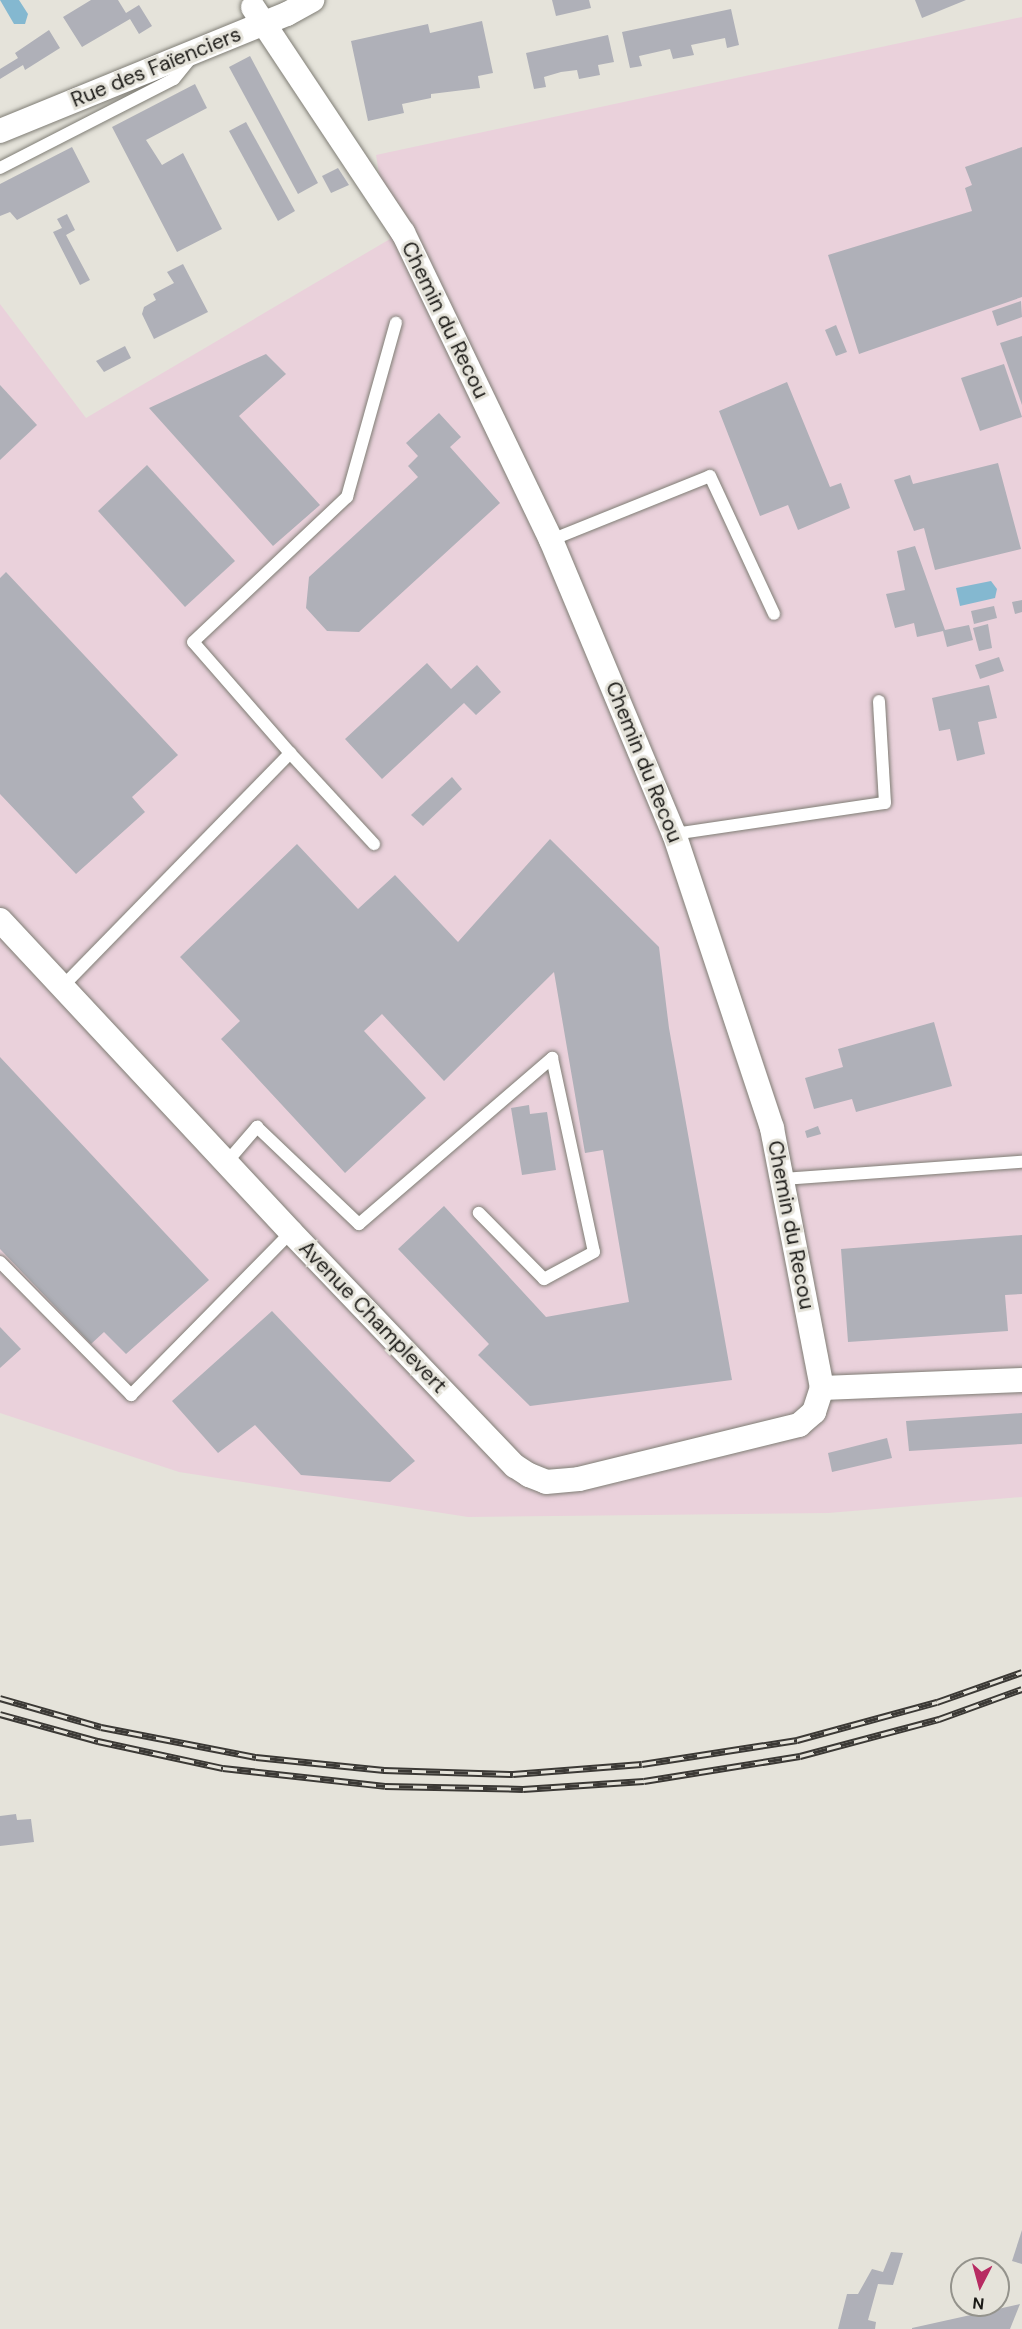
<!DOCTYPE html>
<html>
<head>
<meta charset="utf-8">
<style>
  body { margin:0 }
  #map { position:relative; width:1022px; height:2329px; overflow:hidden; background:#e5e3da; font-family:"DM Sans",sans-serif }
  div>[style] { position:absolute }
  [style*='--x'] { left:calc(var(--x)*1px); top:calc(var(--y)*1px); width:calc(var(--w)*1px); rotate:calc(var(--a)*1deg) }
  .industrial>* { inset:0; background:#ead1db }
  .water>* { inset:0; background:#84b8d0 }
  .building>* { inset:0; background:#afb0b8 }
  .roads { filter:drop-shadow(0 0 2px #7f7d75) drop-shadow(0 0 2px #7f7d75) }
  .service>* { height:12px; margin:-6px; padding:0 6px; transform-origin:6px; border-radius:6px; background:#fff }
  .minor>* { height:24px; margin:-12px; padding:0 12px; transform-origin:12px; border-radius:12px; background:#fff }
  .rail>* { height:7px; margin-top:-3.5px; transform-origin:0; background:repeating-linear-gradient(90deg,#e5e3da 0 14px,#3b3935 0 28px); box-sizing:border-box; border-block:2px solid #3b3935 }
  span { translate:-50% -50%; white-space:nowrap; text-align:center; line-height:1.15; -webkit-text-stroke:6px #e5e3da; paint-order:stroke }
  .street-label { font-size:21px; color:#1b1a17 }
  .north { position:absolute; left:950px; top:2257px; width:60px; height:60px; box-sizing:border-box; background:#e5e3da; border:2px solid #94938c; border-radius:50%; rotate:186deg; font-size:16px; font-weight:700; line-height:24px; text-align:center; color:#1b1a17 }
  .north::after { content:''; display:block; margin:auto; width:21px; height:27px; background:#b72b62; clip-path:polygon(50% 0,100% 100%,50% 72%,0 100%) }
</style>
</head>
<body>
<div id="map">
  <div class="industrial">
    <div style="clip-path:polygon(1022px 17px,1022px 1497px,828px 1513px,468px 1517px,179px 1472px,0 1413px,0 304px,86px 418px,390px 239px,376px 155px)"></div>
  </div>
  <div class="water">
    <div style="clip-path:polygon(0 0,19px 0,28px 14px,25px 24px,14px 24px)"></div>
    <div style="clip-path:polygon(991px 581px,997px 589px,995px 598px,960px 606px,956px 588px)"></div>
  </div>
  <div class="building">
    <div style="clip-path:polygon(91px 0,118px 0,126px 13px,139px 5px,152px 26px,139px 34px,130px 19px,82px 47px,63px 17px)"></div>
    <div style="clip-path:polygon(552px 0,589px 0,591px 8px,556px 16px)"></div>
    <div style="clip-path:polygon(915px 0,966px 0,922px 18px)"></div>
    <div style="clip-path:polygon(731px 9px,739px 45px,727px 48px,725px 38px,691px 45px,694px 55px,673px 59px,670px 49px,639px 56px,642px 66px,630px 68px,622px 32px)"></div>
    <div style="clip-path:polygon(482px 21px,493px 73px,478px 76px,480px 88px,431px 94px,431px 98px,402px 104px,404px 113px,368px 121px,351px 41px,428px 24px,430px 33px)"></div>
    <div style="clip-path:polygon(49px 30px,60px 48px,25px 70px,23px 65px,0 79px,0 69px,18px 58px,15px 53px)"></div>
    <div style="clip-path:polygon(608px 35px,614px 62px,598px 65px,600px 75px,579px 79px,577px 70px,561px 72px,544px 77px,546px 87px,534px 89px,526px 53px)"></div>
    <div style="clip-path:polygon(250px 56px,318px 183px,298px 194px,229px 67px)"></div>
    <div style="clip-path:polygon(195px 84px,207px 108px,146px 140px,162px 165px,183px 153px,222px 229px,177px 252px,112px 127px)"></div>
    <div style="clip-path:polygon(246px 122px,295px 211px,278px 221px,229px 131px)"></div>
    <div style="clip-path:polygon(72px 147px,90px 182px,17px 220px,10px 212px,0 216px,0 184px)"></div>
    <div style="clip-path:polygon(1022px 147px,1022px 297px,859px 354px,828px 255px,972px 211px,965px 188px,972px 185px,965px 167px)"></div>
    <div style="clip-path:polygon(338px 168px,349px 185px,331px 193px,322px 176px)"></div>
    <div style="clip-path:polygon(67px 214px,75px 230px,66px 235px,90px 280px,80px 285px,53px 232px,62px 228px,57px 219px)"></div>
    <div style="clip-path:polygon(183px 264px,208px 312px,154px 339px,142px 314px,144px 307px,156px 300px,153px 294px,174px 283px,167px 272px)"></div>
    <div style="clip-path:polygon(1021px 301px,1022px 317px,997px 326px,992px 311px)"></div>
    <div style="clip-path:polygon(836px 325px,847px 352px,836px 356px,825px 330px)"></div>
    <div style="clip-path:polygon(1022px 336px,1022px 405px,1000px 343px)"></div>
    <div style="clip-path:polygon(125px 346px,131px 358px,104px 372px,96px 361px)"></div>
    <div style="clip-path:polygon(266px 354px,286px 374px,239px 416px,320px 505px,273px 546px,149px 408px)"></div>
    <div style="clip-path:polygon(1004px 364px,1022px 417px,980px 431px,961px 378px)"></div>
    <div style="clip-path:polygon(787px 382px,830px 487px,841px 483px,850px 508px,798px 530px,788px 505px,760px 516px,719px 411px)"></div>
    <div style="clip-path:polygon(0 385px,37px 425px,0 460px)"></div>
    <div style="clip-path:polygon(439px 413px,461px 437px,450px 447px,500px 503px,359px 632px,327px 631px,306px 608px,309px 577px,418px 477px,408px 466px,418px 456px,406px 443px)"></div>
    <div style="clip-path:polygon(998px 463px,1021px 549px,935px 570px,924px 528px,914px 531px,894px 480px,910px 475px,913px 484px)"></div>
    <div style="clip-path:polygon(147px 465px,235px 561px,185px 607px,98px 511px)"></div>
    <div style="clip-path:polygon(915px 546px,945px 630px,969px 625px,973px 640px,947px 647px,943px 631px,917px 637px,914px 623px,895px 628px,886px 594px,905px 590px,897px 551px)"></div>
    <div style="clip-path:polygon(6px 572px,178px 755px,132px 797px,145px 812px,76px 874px,0 794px,0 578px)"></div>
    <div style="clip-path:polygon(1022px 600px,1022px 612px,1015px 614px,1012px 602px)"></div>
    <div style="clip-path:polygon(994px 606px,997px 618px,974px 624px,971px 611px)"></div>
    <div style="clip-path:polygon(988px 624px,992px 648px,979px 651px,973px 628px)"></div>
    <div style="clip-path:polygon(999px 657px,1004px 671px,980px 679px,975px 665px)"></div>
    <div style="clip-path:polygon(427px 663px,451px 689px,477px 665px,501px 692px,476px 715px,464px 703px,382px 779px,345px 739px)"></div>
    <div style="clip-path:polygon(989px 685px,997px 718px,978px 722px,985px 754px,957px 761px,950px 729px,939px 731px,932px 698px)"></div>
    <div style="clip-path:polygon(452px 777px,462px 789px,423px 826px,411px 815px)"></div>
    <div style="clip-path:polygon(550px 839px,659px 947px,669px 1028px,732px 1380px,530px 1406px,478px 1355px,489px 1344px,398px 1249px,444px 1206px,546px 1317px,629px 1302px,603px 1150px,585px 1153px,554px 972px,444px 1081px,382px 1014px,364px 1031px,426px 1098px,345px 1173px,221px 1039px,240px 1021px,180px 957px,297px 844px,358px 909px,395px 875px,458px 942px)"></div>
    <div style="clip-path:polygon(934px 1022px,952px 1086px,856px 1112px,852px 1099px,814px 1109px,805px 1078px,843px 1067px,838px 1049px)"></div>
    <div style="clip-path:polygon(0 1057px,209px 1280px,126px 1354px,104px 1332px,91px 1344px,0 1249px)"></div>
    <div style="clip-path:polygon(529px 1105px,530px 1114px,547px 1112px,556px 1170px,522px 1175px,511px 1108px)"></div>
    <div style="clip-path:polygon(818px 1126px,821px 1134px,807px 1138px,805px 1131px)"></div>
    <div style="clip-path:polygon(1022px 1235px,1022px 1294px,1005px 1295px,1008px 1331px,848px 1342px,841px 1249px)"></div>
    <div style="clip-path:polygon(272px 1311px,415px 1461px,390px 1482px,301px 1475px,255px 1425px,218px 1453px,172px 1401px)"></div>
    <div style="clip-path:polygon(0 1327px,21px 1349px,0 1368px)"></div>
    <div style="clip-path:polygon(1022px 1413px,1022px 1444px,909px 1451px,906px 1421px)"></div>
    <div style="clip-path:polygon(887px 1438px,892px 1458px,832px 1472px,828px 1453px)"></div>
    <div style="clip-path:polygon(16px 1814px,17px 1820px,31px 1819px,34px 1842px,0 1846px,0 1816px)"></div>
    <div style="clip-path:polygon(1022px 2230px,1022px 2264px,1012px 2261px)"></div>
    <div style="clip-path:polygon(891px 2252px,903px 2253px,893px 2285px,878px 2284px,868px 2320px,876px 2322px,875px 2329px,838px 2329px,847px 2294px,858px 2294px,872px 2269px,883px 2272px)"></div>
    <div style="clip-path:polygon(1020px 2304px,1010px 2329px,912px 2329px,912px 2328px)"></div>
  </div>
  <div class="roads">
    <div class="service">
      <div style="--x:0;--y:168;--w:195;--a:-27.1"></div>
      <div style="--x:174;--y:79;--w:28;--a:-51"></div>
      <div style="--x:551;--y:540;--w:171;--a:-21.9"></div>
      <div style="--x:710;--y:476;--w:152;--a:65.1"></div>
      <div style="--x:290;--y:753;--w:124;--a:47.3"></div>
      <div style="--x:674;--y:834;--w:213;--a:-8.4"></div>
      <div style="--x:885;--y:803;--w:102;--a:-93.4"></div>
      <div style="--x:62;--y:987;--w:327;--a:-45.7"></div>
      <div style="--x:290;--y:753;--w:147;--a:-131.1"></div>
      <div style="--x:193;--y:642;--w:212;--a:-43.3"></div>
      <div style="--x:347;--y:497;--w:181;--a:-74.3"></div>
      <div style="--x:226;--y:1163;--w:48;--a:-49.3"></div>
      <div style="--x:257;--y:1127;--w:141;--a:43.6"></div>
      <div style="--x:359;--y:1224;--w:255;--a:-40.7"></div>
      <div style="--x:552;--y:1058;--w:198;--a:77.8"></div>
      <div style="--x:594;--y:1252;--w:57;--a:151.6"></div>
      <div style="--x:544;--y:1279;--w:93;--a:-134.6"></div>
      <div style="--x:782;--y:1179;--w:241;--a:-4.1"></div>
      <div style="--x:0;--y:1262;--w:187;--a:45.4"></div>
      <div style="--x:131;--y:1395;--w:228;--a:-45.5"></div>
    </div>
    <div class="minor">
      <div style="--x:0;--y:131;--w:310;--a:-22.2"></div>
      <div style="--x:287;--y:14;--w:29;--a:-29"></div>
      <div style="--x:0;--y:920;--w:427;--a:47"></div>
      <div style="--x:291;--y:1232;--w:324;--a:46.3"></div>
      <div style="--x:515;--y:1466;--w:17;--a:33"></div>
      <div style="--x:529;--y:1475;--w:18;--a:22"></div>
      <div style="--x:546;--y:1482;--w:33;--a:-5"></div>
      <div style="--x:579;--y:1479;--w:227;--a:-13.8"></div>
      <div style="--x:799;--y:1425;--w:20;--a:-41"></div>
      <div style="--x:814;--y:1412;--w:25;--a:-72"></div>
      <div style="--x:822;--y:1388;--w:265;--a:-100.9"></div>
      <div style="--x:772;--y:1128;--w:310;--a:-108.4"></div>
      <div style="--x:674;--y:834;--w:319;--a:-112.7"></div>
      <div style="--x:551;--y:540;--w:341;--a:-115.7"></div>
      <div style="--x:403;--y:233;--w:271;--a:-123.6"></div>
      <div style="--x:822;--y:1388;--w:200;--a:-2.3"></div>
    </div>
  </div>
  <div class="rail">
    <div style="--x:0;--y:1698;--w:105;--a:16"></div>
    <div style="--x:101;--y:1727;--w:158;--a:11"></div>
    <div style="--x:256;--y:1757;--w:129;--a:5.8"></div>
    <div style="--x:384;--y:1770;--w:129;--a:1.8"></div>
    <div style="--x:513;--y:1774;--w:129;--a:-4.4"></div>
    <div style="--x:642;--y:1764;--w:157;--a:-8.8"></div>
    <div style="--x:797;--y:1740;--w:145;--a:-15.2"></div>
    <div style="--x:937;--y:1702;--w:90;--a:-19.4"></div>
    <div style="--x:0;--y:1714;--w:102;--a:15.4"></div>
    <div style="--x:98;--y:1741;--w:128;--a:12.2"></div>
    <div style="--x:223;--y:1768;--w:163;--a:6.3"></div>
    <div style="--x:385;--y:1786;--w:138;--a:1.2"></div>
    <div style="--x:523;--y:1789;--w:121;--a:-3.8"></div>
    <div style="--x:644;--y:1781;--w:158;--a:-9.1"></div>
    <div style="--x:800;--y:1756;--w:144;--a:-14.9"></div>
    <div style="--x:939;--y:1719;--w:88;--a:-19.9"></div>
  </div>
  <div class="street-label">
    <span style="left:156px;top:67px;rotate:-22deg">Rue des Faïenciers</span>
    <span style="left:445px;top:320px;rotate:64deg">Chemin du Recou</span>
    <span style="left:644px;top:762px;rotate:68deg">Chemin du Recou</span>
    <span style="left:791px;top:1225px;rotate:79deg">Chemin du Recou</span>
    <span style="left:373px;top:1317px;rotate:46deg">Avenue Champlevert</span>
  </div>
  <div class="north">N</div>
</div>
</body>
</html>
